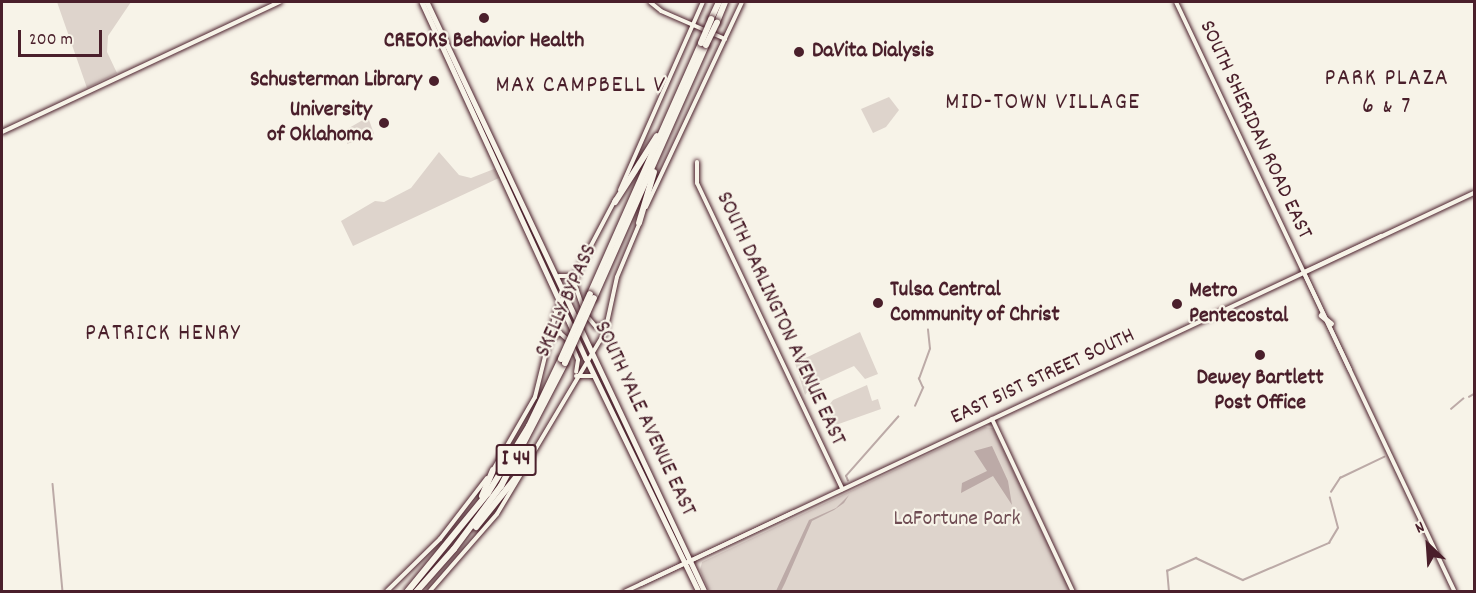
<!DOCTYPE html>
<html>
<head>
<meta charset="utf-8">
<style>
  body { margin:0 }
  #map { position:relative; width:1476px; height:593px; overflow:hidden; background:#f7f3e8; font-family:Dekko,sans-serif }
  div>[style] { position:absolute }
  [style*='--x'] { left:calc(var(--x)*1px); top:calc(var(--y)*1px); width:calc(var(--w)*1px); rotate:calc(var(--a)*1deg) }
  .green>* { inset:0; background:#ded4cc }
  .water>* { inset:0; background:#bcaaa7 }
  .stream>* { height:1.5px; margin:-0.75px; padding:0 0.75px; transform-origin:0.75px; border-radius:0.75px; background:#bcaaa7 }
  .roads { filter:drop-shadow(0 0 2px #4a1f2b) drop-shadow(0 0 2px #4a1f2b) }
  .secondary>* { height:4px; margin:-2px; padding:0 2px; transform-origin:2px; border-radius:2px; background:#f7f3e8 }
  .primary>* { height:4.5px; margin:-2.25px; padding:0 2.25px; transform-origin:2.25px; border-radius:2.25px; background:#f7f3e8 }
  .highway>* { height:6px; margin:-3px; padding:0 3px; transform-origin:3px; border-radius:3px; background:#f7f3e8 }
  .bridges { filter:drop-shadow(0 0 2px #4a1f2b) drop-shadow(0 0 2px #4a1f2b) }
  .highway-bridge>* { height:6px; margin:-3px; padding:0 3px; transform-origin:3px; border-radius:3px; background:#f7f3e8 }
  .dots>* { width:16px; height:16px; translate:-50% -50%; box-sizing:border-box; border:3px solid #f7f3e8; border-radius:50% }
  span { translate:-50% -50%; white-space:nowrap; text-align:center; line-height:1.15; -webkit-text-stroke:4.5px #f7f3e8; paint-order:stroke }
  .shield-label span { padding:2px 4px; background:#f7f3e8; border:2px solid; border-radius:4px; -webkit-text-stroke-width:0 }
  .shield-label { font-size:21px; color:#4a1f2b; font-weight:700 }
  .poi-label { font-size:22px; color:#4a1f2b; font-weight:700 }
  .left { translate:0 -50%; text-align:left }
  .right { translate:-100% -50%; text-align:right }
  .street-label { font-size:22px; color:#4a1f2b }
  .park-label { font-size:22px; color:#6f4c53 }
  .neighbourhood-label { font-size:24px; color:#4a1f2b; letter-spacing:1.5px }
  .frame { position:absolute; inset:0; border:3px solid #4a1f2b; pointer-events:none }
  .north { position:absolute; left:1398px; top:515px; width:60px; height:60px; -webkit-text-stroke:4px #f7f3e8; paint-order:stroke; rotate:335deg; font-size:16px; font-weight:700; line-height:24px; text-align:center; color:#4a1f2b }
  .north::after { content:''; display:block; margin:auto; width:21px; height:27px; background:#4a1f2b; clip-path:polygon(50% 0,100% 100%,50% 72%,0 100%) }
  .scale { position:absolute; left:18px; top:30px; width:84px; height:27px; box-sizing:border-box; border:3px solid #4a1f2b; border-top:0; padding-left:8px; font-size:18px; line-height:21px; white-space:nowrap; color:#4a1f2b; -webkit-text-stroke:4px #f7f3e8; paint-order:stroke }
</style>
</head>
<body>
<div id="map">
  <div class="green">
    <div style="clip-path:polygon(57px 2px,131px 2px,108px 36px,107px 52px,117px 73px,87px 88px)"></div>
    <div style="clip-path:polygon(889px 97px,899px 110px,886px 127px,873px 133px,861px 109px)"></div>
    <div style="clip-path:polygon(368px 117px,374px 134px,347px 144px,349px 128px)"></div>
    <div style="clip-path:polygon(439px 152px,459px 175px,471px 178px,494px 169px,499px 178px,353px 246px,341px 221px,375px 201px,384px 202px,411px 188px)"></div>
    <div style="clip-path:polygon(860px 332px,878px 374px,865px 379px,854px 366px,812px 385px,805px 395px,795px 363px)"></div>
    <div style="clip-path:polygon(867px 385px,872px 401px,878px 399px,881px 409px,833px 426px,825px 410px,833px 400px)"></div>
    <div style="clip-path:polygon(985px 427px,993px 428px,1070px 591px,709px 591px,700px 570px,702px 562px)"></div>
  </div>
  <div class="water">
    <div style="clip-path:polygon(992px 446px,1008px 481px,1012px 505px,993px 476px,961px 493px,962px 483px,987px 471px,974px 451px)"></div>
    <div style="clip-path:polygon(849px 495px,844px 503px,834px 510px,812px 521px,785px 583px,781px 591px,776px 591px,809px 520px,836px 508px)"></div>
  </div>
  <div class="stream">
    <div style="--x:1469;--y:397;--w:6;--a:-31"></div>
    <div style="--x:915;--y:406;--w:20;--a:-66"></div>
    <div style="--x:923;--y:388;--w:10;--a:-114"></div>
    <div style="--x:919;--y:379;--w:32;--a:-70"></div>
    <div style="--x:930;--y:349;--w:19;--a:-96"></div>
    <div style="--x:1451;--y:409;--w:16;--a:-40"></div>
    <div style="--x:848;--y:481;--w:5;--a:-112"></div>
    <div style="--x:846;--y:476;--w:79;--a:-48.6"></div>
    <div style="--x:53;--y:484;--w:108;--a:84.7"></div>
    <div style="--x:1331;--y:492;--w:17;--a:-57"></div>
    <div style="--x:1340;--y:478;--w:49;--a:-25.5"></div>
    <div style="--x:1169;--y:592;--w:21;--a:-95"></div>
    <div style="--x:1167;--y:571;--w:32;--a:-24"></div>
    <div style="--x:1196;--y:558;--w:52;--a:25.1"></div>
    <div style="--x:1243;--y:580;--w:94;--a:-23.3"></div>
    <div style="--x:1329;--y:543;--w:17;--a:-59"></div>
    <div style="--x:1338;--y:528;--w:31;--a:-105"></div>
  </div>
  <div class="roads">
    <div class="secondary">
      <div style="--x:650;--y:2;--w:14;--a:39"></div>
      <div style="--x:661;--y:11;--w:70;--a:23.6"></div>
      <div style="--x:1176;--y:2;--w:407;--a:64.7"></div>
      <div style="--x:2;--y:132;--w:307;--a:-25.1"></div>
      <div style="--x:697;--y:162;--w:21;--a:90"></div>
      <div style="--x:697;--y:183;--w:339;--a:64.6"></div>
      <div style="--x:620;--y:190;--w:206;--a:-66.2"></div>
      <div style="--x:646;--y:207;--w:226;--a:-64.9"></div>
      <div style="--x:1304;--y:272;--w:85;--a:-25.1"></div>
      <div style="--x:1304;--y:273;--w:353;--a:64.7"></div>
      <div style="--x:559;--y:276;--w:18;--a:0"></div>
      <div style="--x:574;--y:282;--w:28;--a:71"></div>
      <div style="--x:586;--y:315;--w:16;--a:50"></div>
      <div style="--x:596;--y:327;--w:11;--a:-15"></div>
      <div style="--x:550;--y:339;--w:12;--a:-31"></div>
      <div style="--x:560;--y:333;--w:12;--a:42"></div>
      <div style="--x:573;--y:348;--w:13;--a:67"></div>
      <div style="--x:578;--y:360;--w:12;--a:99"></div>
      <div style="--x:576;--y:376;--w:18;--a:0"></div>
      <div style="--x:992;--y:419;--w:191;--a:64.9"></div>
      <div style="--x:526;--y:465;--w:155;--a:-59.3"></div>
      <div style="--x:605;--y:332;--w:56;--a:-77.7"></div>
      <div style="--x:617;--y:277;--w:60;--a:-67.3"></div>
      <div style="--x:493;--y:470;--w:84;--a:-60.1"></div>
      <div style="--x:535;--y:397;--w:88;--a:-76.1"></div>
      <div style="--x:556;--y:312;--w:127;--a:-62.2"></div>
      <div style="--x:641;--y:584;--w:169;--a:-25.2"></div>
      <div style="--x:386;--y:592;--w:76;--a:-44.5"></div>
      <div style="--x:440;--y:539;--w:77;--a:-52.4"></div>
      <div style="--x:429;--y:592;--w:103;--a:-48.9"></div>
      <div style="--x:497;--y:514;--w:47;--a:-59"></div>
      <div style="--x:624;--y:592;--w:939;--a:-25.15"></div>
    </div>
    <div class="primary">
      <div style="--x:422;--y:2;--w:392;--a:65.3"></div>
      <div style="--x:586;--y:358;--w:260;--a:64.2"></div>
      <div style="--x:427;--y:2;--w:652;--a:64.77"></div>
      <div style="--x:1321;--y:315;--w:13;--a:39"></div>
    </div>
    <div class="highway">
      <div style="--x:711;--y:19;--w:19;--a:-65"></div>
      <div style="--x:717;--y:22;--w:22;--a:-68"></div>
      <div style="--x:615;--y:202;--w:78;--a:-57.5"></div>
      <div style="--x:639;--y:223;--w:53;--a:-73.6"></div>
      <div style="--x:590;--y:294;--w:274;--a:-66.1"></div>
      <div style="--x:594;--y:298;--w:277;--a:-66.1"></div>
      <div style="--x:482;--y:496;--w:28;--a:-67"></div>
      <div style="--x:476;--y:527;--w:80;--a:-51.1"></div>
      <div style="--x:407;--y:592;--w:128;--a:-50.7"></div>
      <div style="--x:488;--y:493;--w:79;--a:-58.5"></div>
      <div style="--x:529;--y:426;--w:74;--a:-64.5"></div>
      <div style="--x:416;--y:592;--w:57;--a:-48.5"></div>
      <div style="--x:454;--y:549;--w:79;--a:-53.3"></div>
      <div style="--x:501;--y:486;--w:139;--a:-62.5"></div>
    </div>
  </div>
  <div class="bridges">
    <div class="highway-bridge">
      <div style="--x:701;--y:43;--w:26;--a:-67"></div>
      <div style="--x:706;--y:45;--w:25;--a:-64"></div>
      <div style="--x:561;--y:359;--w:71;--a:-66"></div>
      <div style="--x:565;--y:363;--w:71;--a:-66"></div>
    </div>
  </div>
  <div class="dots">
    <div style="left:484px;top:18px;background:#4a1f2b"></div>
    <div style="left:799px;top:52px;background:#4a1f2b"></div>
    <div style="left:434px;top:81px;background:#4a1f2b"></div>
    <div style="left:384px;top:123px;background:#4a1f2b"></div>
    <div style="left:878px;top:303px;background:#4a1f2b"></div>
    <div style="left:1177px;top:304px;background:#4a1f2b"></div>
    <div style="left:1260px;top:355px;background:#4a1f2b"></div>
  </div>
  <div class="shield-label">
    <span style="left:516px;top:460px">I 44</span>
  </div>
  <div class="poi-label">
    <span style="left:484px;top:42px">CREOKS Behavior Health</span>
    <span class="left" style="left:812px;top:52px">DaVita Dialysis</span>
    <span class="right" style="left:422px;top:81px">Schusterman Library</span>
    <span class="right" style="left:372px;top:123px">University<br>of Oklahoma</span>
    <span class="left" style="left:890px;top:303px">Tulsa Central<br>Community of Christ</span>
    <span class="left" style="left:1189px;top:304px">Metro<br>Pentecostal</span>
    <span style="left:1260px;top:391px">Dewey Bartlett<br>Post Office</span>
  </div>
  <div class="street-label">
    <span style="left:1255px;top:130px;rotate:65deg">SOUTH SHERIDAN ROAD EAST</span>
    <span style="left:567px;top:301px;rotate:-66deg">SKELLY BYPASS</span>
    <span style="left:780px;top:319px;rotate:65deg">SOUTH DARLINGTON AVENUE EAST</span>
    <span style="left:1043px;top:377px;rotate:-25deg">EAST 51ST STREET SOUTH</span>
    <span style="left:644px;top:419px;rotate:65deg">SOUTH YALE AVENUE EAST</span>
  </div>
  <div class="park-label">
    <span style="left:957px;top:520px">LaFortune Park</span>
  </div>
  <div class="neighbourhood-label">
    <span style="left:1387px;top:94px">PARK PLAZA<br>6 &amp; 7</span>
    <span style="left:581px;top:87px">MAX CAMPBELL V</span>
    <span style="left:1043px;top:104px">MID-TOWN VILLAGE</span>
    <span style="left:163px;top:335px">PATRICK HENRY</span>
  </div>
  <div class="frame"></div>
  <div class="north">N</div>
  <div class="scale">200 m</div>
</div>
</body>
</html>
